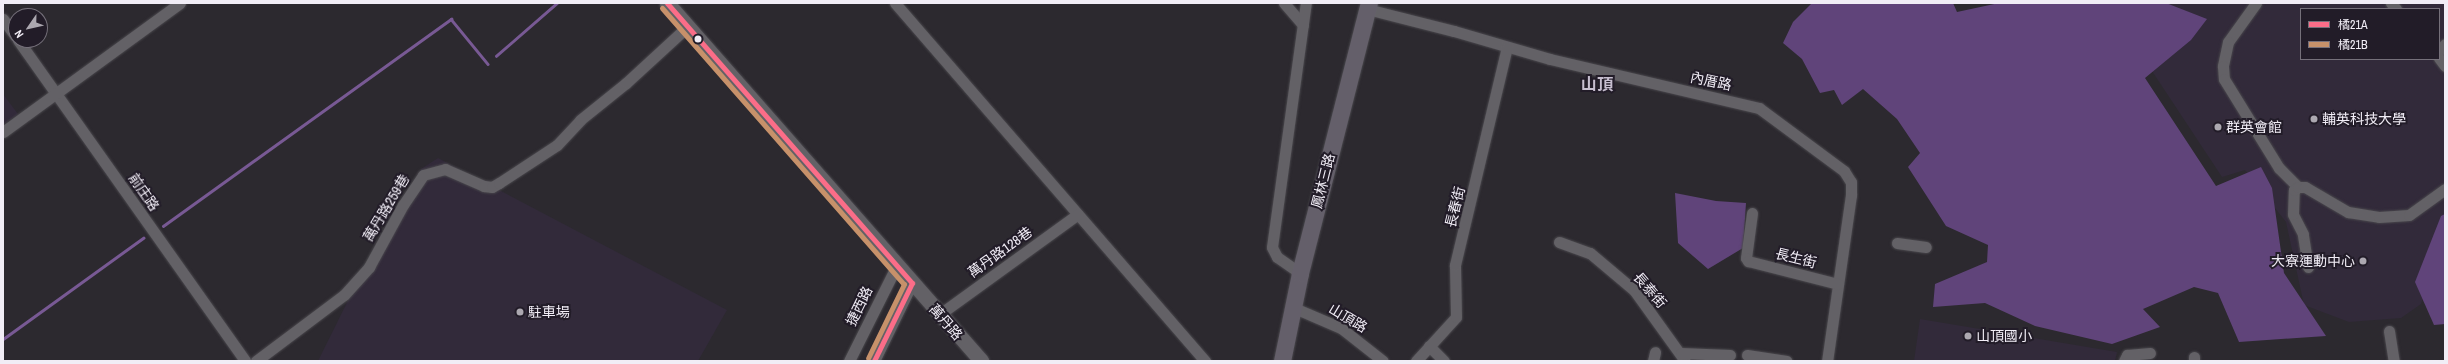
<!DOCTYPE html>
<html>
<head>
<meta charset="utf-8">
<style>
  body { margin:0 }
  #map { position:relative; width:2448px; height:364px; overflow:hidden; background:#2c292f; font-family:"Archivo Narrow","Noto Sans TC",sans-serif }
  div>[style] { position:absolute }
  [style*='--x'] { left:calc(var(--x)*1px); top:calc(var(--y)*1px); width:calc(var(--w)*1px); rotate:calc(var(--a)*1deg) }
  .built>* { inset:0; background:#322a3a }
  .forest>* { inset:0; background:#60447a }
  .stream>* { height:2.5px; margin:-1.25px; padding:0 1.25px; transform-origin:1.25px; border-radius:1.25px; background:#785994 }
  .roads { filter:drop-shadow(0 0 1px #49474c) drop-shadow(0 0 1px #49474c) }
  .street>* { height:11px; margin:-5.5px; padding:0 5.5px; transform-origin:5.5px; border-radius:5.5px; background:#636166 }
  .secondary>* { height:15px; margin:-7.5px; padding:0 7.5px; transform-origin:7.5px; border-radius:7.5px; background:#636166 }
  .primary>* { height:17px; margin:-8.5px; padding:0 8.5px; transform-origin:8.5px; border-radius:8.5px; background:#645f6a }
  .bus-1>* { height:5px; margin:-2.5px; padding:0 2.5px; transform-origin:2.5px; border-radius:2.5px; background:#fb6d88 }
  .bus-2>* { height:5px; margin:-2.5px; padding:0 2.5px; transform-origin:2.5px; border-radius:2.5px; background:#c7916a }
  .dots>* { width:11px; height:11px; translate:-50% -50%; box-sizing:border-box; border:2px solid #221c28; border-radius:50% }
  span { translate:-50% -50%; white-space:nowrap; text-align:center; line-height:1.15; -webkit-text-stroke:4px #221c28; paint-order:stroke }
  .street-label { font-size:14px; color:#f1edf6 }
  .poi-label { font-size:14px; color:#f1edf6 }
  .left { translate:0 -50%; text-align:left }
  .right { translate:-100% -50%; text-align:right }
  .quarter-label { font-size:16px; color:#c6becf; font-weight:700 }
  .frame { position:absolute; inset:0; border:4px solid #f1edf6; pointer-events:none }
  .legend { position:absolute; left:2300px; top:8px; width:140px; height:52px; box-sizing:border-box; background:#221c28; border:1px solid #75707a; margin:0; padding:5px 7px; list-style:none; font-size:12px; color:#f1edf6 }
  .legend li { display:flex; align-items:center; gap:8px; height:20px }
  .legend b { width:20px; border:1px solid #75707a }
  .north { position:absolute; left:8px; top:8px; width:40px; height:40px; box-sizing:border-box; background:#221c28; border:1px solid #75707a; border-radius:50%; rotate:236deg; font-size:11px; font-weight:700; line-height:16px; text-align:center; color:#f1edf6 }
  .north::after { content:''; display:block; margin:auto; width:14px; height:18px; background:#aca8b0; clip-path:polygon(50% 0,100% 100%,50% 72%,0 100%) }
</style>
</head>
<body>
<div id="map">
  <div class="built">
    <div style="clip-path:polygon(evenodd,2168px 3px,2445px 3px,2445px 232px,2421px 304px,2401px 318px,2349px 322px,2304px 305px,2286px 222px,2245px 170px,2222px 177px,2150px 68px,2168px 3px,2301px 9px,2439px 9px,2439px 59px,2301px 59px,2301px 9px)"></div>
    <div style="clip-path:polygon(3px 94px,18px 114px,3px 125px)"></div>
    <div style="clip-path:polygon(438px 158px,727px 310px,698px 361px,318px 361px,381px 234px,421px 169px)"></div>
    <div style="clip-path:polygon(1920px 319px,2117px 352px,2115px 361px,1914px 361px)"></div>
  </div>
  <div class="forest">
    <div style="clip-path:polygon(1812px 3px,1953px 3px,1957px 12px,1999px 3px,2166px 3px,2207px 19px,2191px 40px,2145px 78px,2216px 186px,2261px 167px,2272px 188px,2284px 273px,2326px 336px,2239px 342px,2218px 293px,2194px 287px,2143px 309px,2160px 327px,2112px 344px,2035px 326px,1985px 303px,1933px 307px,1935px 284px,1987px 262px,1988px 245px,1946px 226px,1908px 167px,1920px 153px,1897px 119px,1863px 89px,1842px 105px,1834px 90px,1820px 93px,1802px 59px,1783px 43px,1793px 22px)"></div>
    <div style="clip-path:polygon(1675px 193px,1716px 201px,1746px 203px,1743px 248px,1708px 269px,1678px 243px)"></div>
    <div style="clip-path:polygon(2445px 214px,2445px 324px,2434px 325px,2415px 282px,2441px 216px)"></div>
  </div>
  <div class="stream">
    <div style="--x:496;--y:56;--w:81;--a:-41"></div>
    <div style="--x:163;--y:226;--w:355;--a:-35.7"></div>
    <div style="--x:451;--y:19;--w:58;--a:50.6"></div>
    <div style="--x:3;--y:339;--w:173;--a:-35.8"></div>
  </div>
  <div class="roads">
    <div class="street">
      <div style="--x:895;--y:3;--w:474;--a:49.1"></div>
      <div style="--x:1284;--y:3;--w:29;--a:49"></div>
      <div style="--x:2256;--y:3;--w:48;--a:125.7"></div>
      <div style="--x:2228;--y:42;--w:25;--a:102"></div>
      <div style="--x:2223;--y:66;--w:13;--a:86"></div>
      <div style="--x:2224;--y:79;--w:105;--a:58.3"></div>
      <div style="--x:2279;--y:168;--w:27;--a:45"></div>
      <div style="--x:2391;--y:3;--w:8;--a:50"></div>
      <div style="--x:1367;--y:9;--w:90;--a:14.2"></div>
      <div style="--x:1454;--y:31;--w:100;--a:16.3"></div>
      <div style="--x:1550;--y:59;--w:215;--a:13.2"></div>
      <div style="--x:1759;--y:108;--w:106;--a:36.5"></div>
      <div style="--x:1844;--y:171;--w:13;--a:58"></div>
      <div style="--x:1851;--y:182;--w:13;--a:90"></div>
      <div style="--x:1851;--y:195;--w:168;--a:98.2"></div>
      <div style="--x:3;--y:19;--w:22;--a:54"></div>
      <div style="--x:18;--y:40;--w:393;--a:54.7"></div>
      <div style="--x:2439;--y:51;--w:9;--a:-49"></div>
      <div style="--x:2439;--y:58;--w:10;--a:53"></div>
      <div style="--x:3;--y:132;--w:219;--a:-36.1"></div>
      <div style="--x:1752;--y:213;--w:45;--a:97.6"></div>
      <div style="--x:1746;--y:258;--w:4;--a:56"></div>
      <div style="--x:1748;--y:261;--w:93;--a:14.3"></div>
      <div style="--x:1559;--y:242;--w:33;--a:20"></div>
      <div style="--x:1590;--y:253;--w:57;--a:40.1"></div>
      <div style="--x:1634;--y:290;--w:87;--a:54.3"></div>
      <div style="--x:1897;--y:243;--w:29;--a:8"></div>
      <div style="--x:2308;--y:267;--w:33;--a:-99"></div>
      <div style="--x:2303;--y:234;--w:22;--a:-117"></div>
      <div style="--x:2293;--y:214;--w:24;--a:-88"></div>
      <div style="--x:2294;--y:190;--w:5;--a:-37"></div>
      <div style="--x:2298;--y:187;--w:7;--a:0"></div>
      <div style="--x:2305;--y:187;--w:50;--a:30.2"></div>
      <div style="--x:2348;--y:212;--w:31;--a:9"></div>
      <div style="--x:2379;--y:217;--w:30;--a:-4"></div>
      <div style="--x:2409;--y:215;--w:44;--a:-35.8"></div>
      <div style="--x:1300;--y:273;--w:28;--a:-145"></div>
      <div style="--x:1277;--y:257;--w:11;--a:-117"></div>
      <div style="--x:1272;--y:247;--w:246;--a:-82.1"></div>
      <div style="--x:1292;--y:307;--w:53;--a:23.2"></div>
      <div style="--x:1341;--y:328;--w:53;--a:38.2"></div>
      <div style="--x:940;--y:314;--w:170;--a:-35.9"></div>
      <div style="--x:2389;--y:331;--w:30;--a:81"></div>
      <div style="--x:1429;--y:346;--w:21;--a:45"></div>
      <div style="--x:1681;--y:353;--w:49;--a:2.3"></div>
      <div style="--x:1747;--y:355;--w:40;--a:8.5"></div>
      <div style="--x:256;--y:361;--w:110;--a:-36.9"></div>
      <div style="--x:344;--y:295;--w:38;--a:-48"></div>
      <div style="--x:369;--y:267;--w:71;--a:-61.3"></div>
      <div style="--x:403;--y:205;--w:36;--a:-56"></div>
      <div style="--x:423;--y:175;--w:23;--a:-15"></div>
      <div style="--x:445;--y:169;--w:43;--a:23.6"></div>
      <div style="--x:484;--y:186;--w:8;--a:7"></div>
      <div style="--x:492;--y:187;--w:8;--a:-30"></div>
      <div style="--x:499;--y:183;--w:69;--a:-33.2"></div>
      <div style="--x:557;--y:145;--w:34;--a:-47"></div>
      <div style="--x:580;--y:120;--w:59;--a:-38.8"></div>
      <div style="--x:626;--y:83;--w:83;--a:-42.6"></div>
      <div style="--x:849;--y:361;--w:107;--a:-63.4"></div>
      <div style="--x:874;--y:361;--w:87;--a:-64"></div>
      <div style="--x:1416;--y:361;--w:59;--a:-47.7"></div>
      <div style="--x:1456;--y:317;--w:52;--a:-91.1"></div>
      <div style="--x:1455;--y:265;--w:224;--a:-76.6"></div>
      <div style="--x:1653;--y:361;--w:9;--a:-77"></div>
      <div style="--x:2124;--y:361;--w:7;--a:-63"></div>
      <div style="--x:2127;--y:355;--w:23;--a:-5"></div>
      <div style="--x:2194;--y:361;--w:4;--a:-90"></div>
    </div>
    <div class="secondary">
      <div style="--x:667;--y:3;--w:476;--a:48.7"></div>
    </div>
    <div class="primary">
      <div style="--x:1282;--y:361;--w:90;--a:-78.4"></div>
      <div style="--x:1300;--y:273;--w:279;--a:-75.7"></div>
    </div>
  </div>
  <div class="bus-1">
    <div style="--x:667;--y:3;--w:372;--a:48.8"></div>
    <div style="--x:912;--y:283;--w:87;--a:116"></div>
  </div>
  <div class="bus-2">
    <div style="--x:662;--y:8;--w:367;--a:48.8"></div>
    <div style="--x:904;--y:284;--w:82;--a:115.9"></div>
  </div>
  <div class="dots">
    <div style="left:698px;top:39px;background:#f1edf6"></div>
    <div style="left:2314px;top:119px;background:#aca8b0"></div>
    <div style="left:2218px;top:127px;background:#aca8b0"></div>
    <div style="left:2363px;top:261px;background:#aca8b0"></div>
    <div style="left:520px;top:312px;background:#aca8b0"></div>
    <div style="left:1968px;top:336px;background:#aca8b0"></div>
  </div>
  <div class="street-label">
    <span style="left:1711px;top:81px;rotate:12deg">內厝路</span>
    <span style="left:1323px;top:181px;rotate:-76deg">鳳林三路</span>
    <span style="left:144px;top:192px;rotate:55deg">前庄路</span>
    <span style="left:1455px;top:207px;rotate:-76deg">長春街</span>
    <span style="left:386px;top:208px;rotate:-59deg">萬丹路259巷</span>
    <span style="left:1000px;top:252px;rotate:-36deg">萬丹路128巷</span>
    <span style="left:1796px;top:258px;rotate:14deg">長生街</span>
    <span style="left:1650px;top:290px;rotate:49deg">長泰街</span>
    <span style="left:859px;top:306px;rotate:-64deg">捷西路</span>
    <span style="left:1348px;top:318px;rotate:31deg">山頂路</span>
    <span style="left:946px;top:322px;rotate:49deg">萬丹路</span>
  </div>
  <div class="poi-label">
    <span class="left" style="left:2322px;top:119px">輔英科技大學</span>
    <span class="left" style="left:2226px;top:127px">群英會館</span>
    <span class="right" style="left:2355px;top:261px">大寮運動中心</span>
    <span class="left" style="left:528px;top:312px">駐車場</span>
    <span class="left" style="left:1976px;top:336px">山頂國小</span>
  </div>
  <div class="quarter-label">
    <span style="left:1597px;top:84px">山頂</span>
  </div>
  <div class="frame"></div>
  <ul class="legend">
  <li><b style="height:5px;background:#fb6d88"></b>橘21A</li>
  <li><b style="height:5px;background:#c7916a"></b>橘21B</li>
  </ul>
  <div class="north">N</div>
</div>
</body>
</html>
